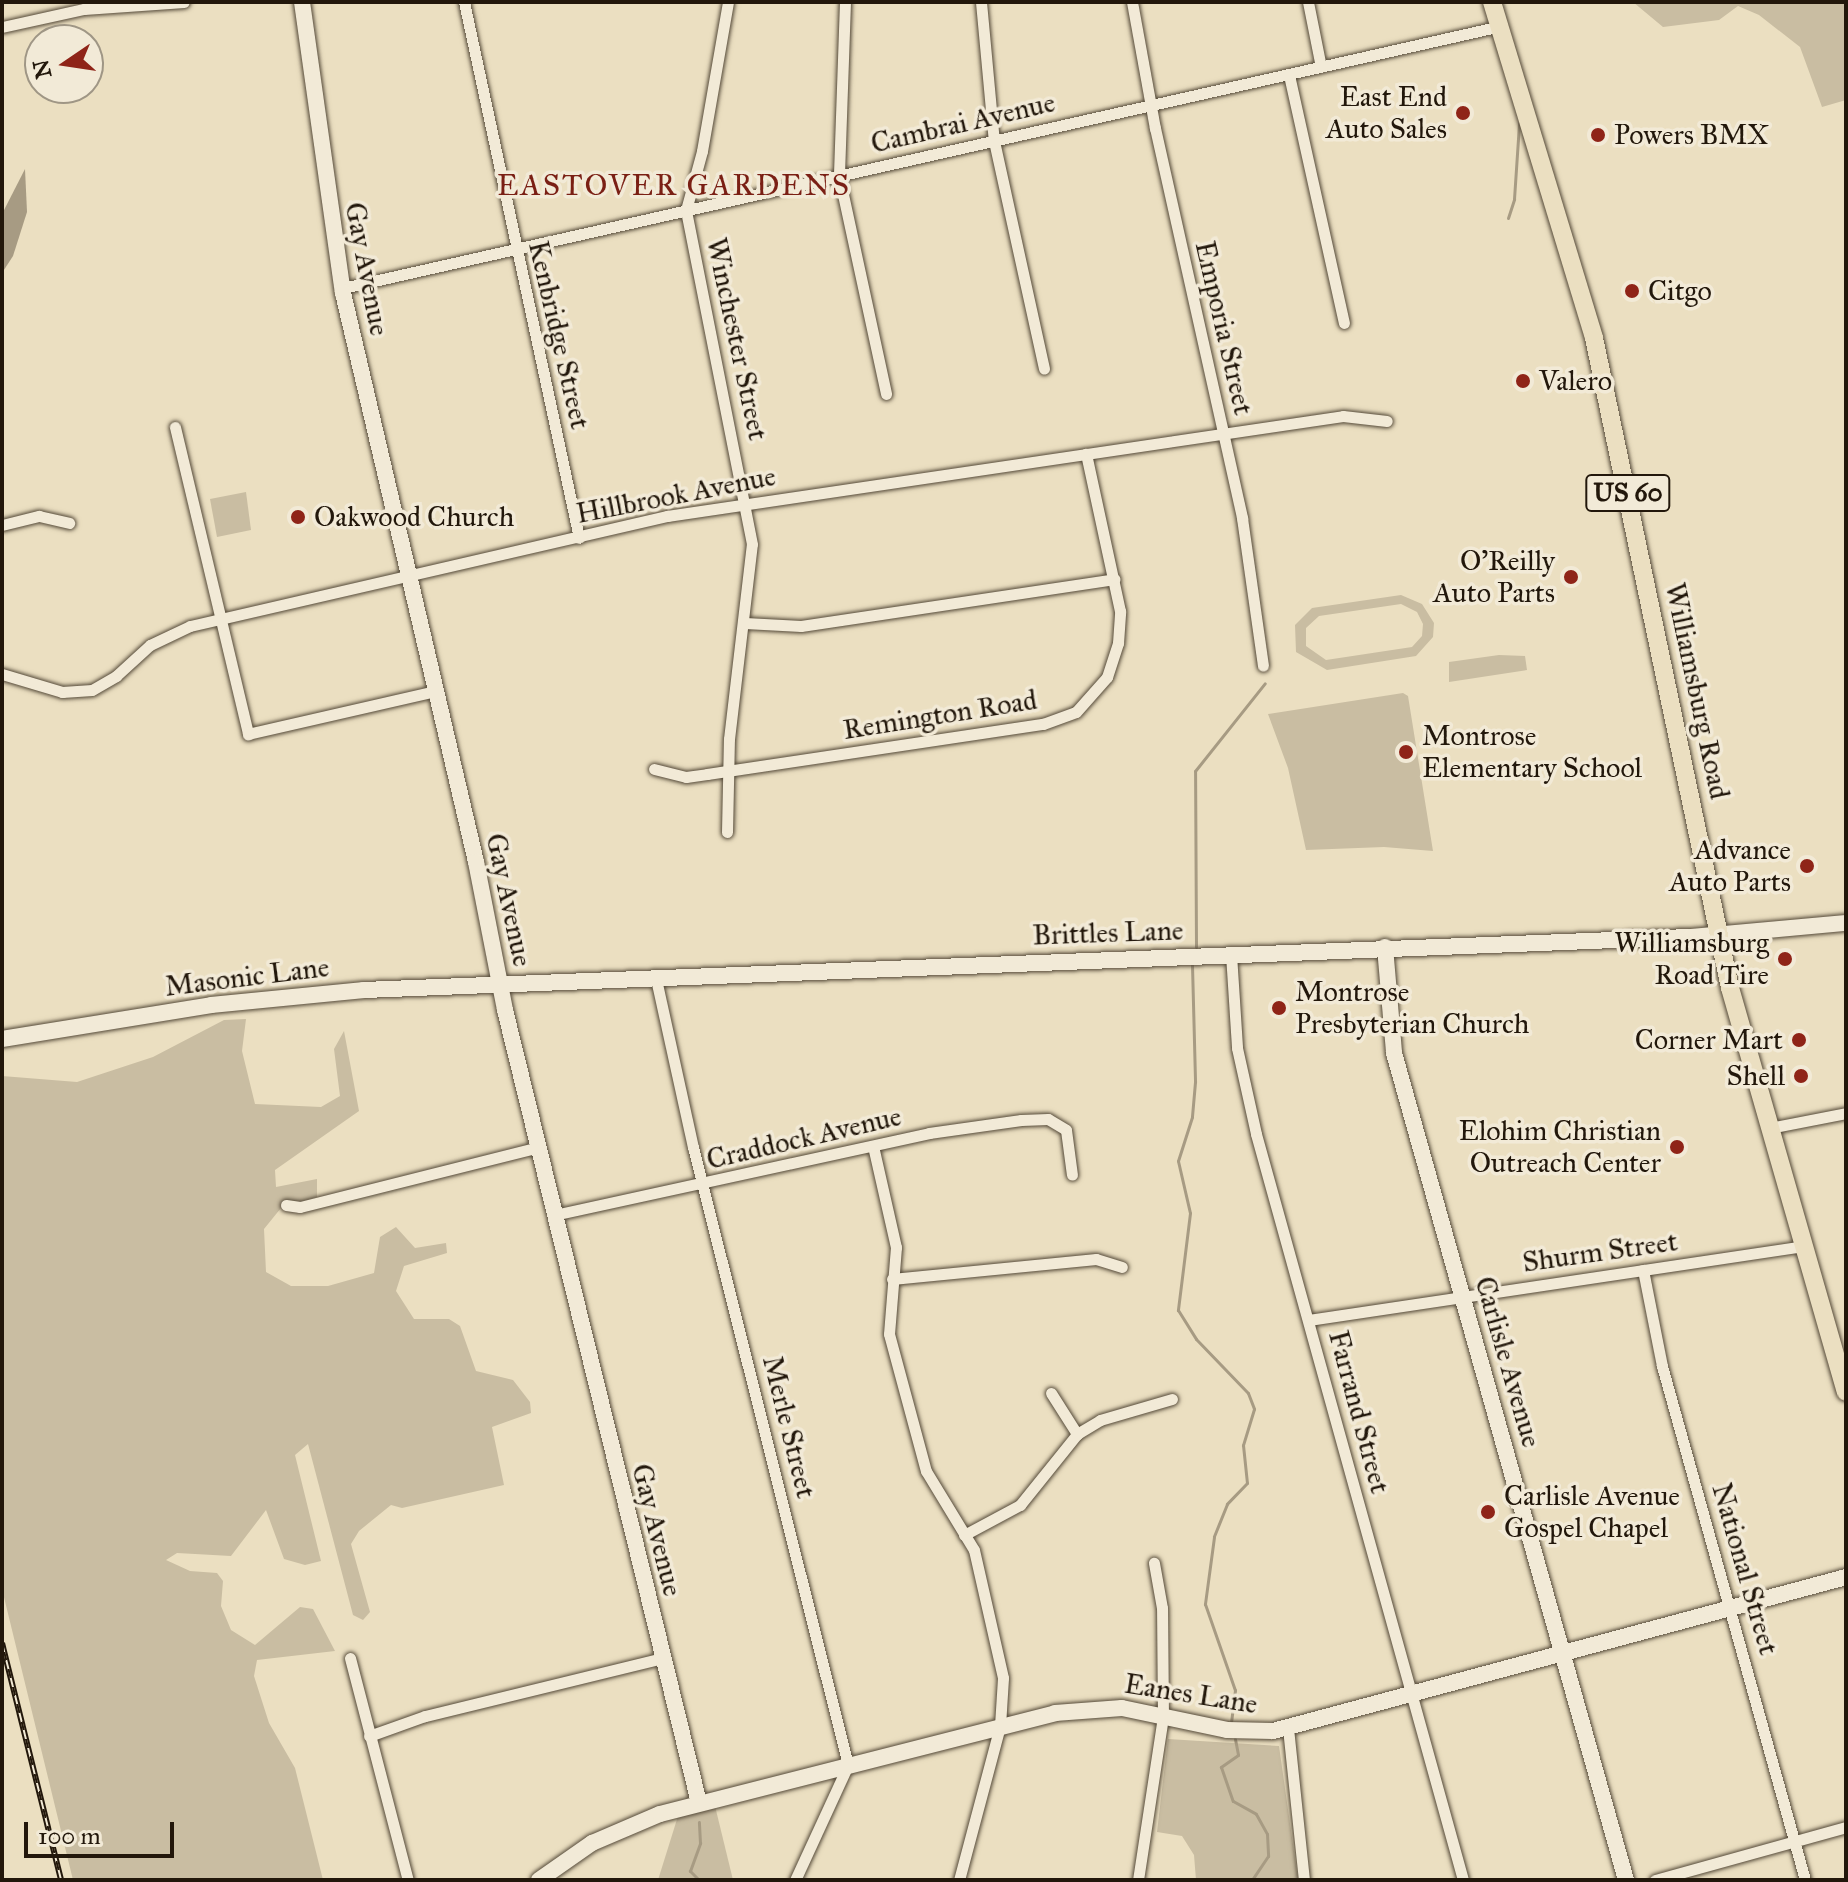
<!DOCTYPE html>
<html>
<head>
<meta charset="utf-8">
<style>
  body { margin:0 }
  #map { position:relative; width:1848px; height:1882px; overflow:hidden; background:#ebdfc1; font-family:"IM FELL Great Primer",serif }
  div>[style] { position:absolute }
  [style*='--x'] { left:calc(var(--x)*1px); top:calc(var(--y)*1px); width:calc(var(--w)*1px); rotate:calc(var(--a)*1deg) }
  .green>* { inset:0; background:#c9bda2 }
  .water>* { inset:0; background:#a79b83 }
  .stream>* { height:3px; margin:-1.5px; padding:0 1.5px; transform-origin:1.5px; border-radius:1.5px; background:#a79b83 }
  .roads { filter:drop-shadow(0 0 2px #544938) drop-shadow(0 0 2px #544938) }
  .street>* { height:11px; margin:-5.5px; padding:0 5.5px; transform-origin:5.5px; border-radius:5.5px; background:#f2ead7 }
  .secondary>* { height:16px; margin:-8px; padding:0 8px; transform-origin:8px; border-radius:8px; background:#f2ead7 }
  .primary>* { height:18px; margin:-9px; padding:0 9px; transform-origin:9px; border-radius:9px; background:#ebdfc1 }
  .rail>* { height:6px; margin-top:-3px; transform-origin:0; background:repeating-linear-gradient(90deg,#f2ead7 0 9px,#22170b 0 18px); box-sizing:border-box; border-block:2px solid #22170b }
  .dots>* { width:22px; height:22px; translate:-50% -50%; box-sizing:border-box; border:4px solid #f2ead7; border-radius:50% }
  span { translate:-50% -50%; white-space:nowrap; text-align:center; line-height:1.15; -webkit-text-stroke:7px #f2ead7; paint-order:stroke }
  .shield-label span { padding:2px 6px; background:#f2ead7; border:2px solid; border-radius:6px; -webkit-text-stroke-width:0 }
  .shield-label { font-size:26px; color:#22170b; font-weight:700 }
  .poi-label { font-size:28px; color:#22170b }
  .right { translate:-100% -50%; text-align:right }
  .left { translate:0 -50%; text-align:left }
  .street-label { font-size:28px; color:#22170b }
  .neighbourhood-label { font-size:30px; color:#7a1f14; letter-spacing:2px }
  .frame { position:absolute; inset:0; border:4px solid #22170b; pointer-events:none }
  .north { position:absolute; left:24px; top:24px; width:80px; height:80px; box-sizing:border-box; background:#f2ead7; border:2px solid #9f9685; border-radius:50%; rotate:257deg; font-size:22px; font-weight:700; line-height:32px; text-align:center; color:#22170b }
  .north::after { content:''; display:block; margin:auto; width:28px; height:36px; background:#8f2418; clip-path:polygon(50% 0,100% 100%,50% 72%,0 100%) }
  .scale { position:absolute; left:24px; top:1822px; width:150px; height:36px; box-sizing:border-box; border:4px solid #22170b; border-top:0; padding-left:10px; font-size:24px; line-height:28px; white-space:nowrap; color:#22170b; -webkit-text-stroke:6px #f2ead7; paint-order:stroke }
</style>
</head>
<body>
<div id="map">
  <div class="green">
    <div style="clip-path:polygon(1633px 2px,1846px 2px,1846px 100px,1822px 107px,1800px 47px,1759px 15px,1738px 6px,1719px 20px,1663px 27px)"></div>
    <div style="clip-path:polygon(246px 492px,251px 530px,217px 537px,210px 499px)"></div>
    <div style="clip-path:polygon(evenodd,1401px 595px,1422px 604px,1434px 623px,1433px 637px,1416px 656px,1327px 670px,1296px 652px,1295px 625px,1312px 608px,1401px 595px,1401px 604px,1417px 612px,1423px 624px,1422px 636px,1412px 647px,1326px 660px,1306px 646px,1306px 628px,1319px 616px,1401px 604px)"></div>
    <div style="clip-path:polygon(1499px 655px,1525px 656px,1527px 670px,1449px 682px,1449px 662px)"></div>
    <div style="clip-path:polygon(1403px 693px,1408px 696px,1433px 851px,1384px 847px,1306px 850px,1288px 768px,1268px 714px)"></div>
    <div style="clip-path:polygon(246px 1019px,242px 1051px,255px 1104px,321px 1107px,340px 1096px,334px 1049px,344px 1031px,359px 1111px,275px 1170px,276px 1187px,317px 1179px,317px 1197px,281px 1208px,264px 1229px,266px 1272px,291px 1286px,328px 1286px,374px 1273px,380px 1237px,396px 1227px,415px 1248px,446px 1243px,447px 1253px,404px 1266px,396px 1291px,414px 1319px,449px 1319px,460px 1326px,476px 1371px,513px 1380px,530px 1402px,531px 1413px,492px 1427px,504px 1485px,402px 1508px,391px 1505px,359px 1531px,351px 1544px,370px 1612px,363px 1620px,353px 1615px,308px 1444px,295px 1455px,321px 1561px,305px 1565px,284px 1559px,266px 1510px,231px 1556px,177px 1553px,166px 1560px,190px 1571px,217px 1573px,223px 1581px,221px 1606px,231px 1630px,255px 1645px,300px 1607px,313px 1609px,335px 1651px,257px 1660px,254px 1676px,269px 1723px,295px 1768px,323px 1880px,73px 1880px,2px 1589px,2px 1076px,77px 1082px,153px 1057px,224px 1020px)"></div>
    <div style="clip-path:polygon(1168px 1739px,1279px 1746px,1298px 1880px,1196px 1880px,1194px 1855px,1182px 1836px,1157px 1832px)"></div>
    <div style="clip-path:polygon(715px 1806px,733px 1880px,658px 1880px,678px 1816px)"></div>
  </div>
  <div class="water">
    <div style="clip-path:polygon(25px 169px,27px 212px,13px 256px,2px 273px,2px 214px)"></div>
  </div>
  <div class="stream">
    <div style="--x:1508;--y:218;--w:20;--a:-72"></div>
    <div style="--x:1514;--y:199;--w:76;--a:-86.2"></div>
    <div style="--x:1196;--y:947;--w:176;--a:-90.3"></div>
    <div style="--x:1195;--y:771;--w:112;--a:-51.5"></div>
    <div style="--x:1192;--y:965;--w:117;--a:88.5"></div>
    <div style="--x:1195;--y:1082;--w:35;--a:95"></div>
    <div style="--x:1192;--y:1117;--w:46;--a:107.7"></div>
    <div style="--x:1178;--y:1161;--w:53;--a:77"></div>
    <div style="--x:1190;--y:1213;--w:98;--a:97.1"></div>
    <div style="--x:1178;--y:1310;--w:34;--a:58"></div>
    <div style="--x:1196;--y:1339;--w:75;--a:46.1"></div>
    <div style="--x:1248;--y:1393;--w:17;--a:69"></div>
    <div style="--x:1254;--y:1409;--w:38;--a:107"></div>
    <div style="--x:1243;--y:1445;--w:38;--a:84"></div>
    <div style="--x:1247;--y:1483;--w:29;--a:134"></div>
    <div style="--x:1227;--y:1504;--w:35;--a:112"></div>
    <div style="--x:1214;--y:1537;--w:68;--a:97.7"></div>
    <div style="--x:1205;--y:1604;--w:91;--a:70.8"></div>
    <div style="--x:1235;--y:1690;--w:31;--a:97"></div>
    <div style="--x:1235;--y:1739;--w:16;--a:79"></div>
    <div style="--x:1238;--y:1755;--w:21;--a:145"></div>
    <div style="--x:1221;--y:1767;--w:36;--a:71"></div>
    <div style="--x:1233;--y:1801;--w:26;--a:29"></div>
    <div style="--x:1256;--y:1814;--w:23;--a:61"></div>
    <div style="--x:1267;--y:1834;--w:22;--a:87"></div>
    <div style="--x:1268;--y:1856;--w:29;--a:124"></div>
    <div style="--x:699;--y:1880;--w:13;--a:-135"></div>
    <div style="--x:690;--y:1871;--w:30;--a:-70"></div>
    <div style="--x:700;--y:1843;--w:21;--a:-93"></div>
  </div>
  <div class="roads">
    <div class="street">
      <div style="--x:464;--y:2;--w:548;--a:77.89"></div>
      <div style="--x:845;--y:2;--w:174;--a:92"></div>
      <div style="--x:839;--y:176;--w:223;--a:77.8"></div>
      <div style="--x:981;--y:2;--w:140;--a:84.7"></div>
      <div style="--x:994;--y:141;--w:233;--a:77.6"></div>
      <div style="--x:1132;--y:2;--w:128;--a:79.7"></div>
      <div style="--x:1155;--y:128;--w:400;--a:77.4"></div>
      <div style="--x:1242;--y:518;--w:149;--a:81.9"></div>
      <div style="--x:1308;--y:2;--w:66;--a:78.7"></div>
      <div style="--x:2;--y:27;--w:84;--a:-12.4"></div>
      <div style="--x:84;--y:9;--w:100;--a:-4"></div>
      <div style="--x:1289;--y:75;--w:254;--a:77.5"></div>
      <div style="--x:343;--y:288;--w:1187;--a:-12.75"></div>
      <div style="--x:175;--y:427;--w:316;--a:76.6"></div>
      <div style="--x:248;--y:734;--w:193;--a:-12.9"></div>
      <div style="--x:2;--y:525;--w:38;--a:-14"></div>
      <div style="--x:39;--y:516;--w:31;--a:13"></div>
      <div style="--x:745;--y:623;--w:56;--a:3.1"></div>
      <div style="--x:801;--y:626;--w:317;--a:-8.5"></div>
      <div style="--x:2;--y:674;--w:63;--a:16.7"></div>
      <div style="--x:62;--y:692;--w:30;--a:-4"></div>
      <div style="--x:92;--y:690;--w:28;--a:-30"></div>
      <div style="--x:116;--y:676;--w:46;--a:-42.4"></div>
      <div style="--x:150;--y:645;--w:44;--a:-25.4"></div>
      <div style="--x:190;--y:626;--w:490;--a:-13"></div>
      <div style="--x:667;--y:516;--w:683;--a:-8.41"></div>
      <div style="--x:1343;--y:416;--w:44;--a:6.5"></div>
      <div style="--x:654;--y:769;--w:33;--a:14"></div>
      <div style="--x:686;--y:777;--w:21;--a:-8"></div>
      <div style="--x:707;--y:774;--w:340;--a:-8.5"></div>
      <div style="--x:1043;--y:724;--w:35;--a:-20"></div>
      <div style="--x:1076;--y:712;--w:47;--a:-48.5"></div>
      <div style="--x:1107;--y:677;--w:36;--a:-72"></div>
      <div style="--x:1118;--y:643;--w:32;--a:-86"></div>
      <div style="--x:1120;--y:611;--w:161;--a:-102.2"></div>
      <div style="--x:727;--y:832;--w:93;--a:-88.8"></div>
      <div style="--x:729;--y:739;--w:196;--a:-83.3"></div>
      <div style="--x:752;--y:544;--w:340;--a:-101.2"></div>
      <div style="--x:686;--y:210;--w:61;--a:-74.8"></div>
      <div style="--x:702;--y:151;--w:151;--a:-80.1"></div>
      <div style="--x:1231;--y:954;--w:94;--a:86.3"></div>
      <div style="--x:1237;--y:1048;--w:88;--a:77.5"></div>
      <div style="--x:1256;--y:1134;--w:774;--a:74.49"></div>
      <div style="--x:656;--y:979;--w:172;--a:77.6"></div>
      <div style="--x:693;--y:1147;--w:637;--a:75.92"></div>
      <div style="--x:848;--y:1765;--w:127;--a:114.7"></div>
      <div style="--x:1769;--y:1128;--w:78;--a:-11"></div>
      <div style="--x:873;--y:1146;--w:104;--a:77.2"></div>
      <div style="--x:896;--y:1247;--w:87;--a:94.6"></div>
      <div style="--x:889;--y:1334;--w:142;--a:74.9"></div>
      <div style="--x:926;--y:1471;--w:92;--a:58.7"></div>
      <div style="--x:974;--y:1550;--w:131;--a:77.2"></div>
      <div style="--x:1003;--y:1678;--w:48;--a:93.6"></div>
      <div style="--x:1000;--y:1726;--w:159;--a:104.9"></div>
      <div style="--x:286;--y:1205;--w:14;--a:8"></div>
      <div style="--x:300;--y:1207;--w:245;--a:-14.1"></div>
      <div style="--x:554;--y:1215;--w:384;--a:-12.3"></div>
      <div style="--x:929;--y:1133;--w:93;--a:-8"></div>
      <div style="--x:1021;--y:1120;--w:27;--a:-2"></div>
      <div style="--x:1048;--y:1119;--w:21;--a:31"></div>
      <div style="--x:1066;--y:1130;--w:45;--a:82.4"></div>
      <div style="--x:1643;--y:1270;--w:98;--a:78.8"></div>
      <div style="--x:1662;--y:1366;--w:534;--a:74.45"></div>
      <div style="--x:892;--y:1279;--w:205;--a:-5.6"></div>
      <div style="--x:1096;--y:1259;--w:27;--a:17"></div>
      <div style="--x:1309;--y:1320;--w:501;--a:-8.5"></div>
      <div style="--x:1051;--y:1393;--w:49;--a:57.6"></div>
      <div style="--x:964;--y:1535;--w:64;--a:-28.2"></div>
      <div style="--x:1020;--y:1505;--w:91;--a:-51.2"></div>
      <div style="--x:1077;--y:1434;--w:27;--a:-31"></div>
      <div style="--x:1100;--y:1420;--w:75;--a:-16.3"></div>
      <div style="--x:350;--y:1658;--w:229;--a:75.4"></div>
      <div style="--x:1288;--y:1728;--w:153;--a:84"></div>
      <div style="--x:369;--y:1736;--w:59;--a:-19.7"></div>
      <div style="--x:425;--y:1716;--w:245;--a:-13.7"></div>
      <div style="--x:1138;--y:1880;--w:165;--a:-81.3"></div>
      <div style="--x:1163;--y:1717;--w:109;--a:-90.5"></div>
      <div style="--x:1162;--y:1608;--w:46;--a:-100.1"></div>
      <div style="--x:1655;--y:1880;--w:198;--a:-15.5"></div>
    </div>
    <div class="secondary">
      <div style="--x:302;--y:2;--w:294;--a:82"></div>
      <div style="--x:343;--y:293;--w:584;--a:76.84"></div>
      <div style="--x:476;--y:862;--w:151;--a:78.9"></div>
      <div style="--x:505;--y:1010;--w:816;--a:76.25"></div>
      <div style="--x:1385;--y:947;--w:106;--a:85.1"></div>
      <div style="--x:1394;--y:1053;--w:859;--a:74.33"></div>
      <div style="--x:2;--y:1039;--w:212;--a:-9.2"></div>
      <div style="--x:211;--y:1005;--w:154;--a:-5.6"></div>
      <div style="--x:364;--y:990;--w:1328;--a:-2.29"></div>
      <div style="--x:1691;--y:937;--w:156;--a:-5.2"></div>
      <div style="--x:539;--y:1880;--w:65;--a:-34.9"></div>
      <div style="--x:592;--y:1843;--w:74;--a:-23.1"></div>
      <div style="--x:660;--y:1814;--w:408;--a:-14.3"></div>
      <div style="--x:1055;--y:1713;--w:67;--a:-4.3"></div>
      <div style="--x:1122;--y:1708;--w:107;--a:11.8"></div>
      <div style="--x:1227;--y:1730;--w:46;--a:1.2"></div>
      <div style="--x:1273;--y:1731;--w:593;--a:-15.04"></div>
    </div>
    <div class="primary">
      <div style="--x:1492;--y:2;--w:351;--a:73.1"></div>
      <div style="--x:1594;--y:338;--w:664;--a:78.18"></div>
      <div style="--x:1730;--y:988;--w:420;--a:74"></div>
    </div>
  </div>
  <div class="rail">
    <div style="--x:2;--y:1643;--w:244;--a:76"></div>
  </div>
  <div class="dots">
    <div style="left:1463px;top:113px;background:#8f2418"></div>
    <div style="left:1598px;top:135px;background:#8f2418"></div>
    <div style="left:1632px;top:291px;background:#8f2418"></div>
    <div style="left:1523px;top:381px;background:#8f2418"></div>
    <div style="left:298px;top:517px;background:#8f2418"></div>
    <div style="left:1571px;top:577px;background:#8f2418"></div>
    <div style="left:1406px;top:752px;background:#8f2418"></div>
    <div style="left:1807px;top:866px;background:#8f2418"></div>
    <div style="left:1785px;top:959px;background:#8f2418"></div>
    <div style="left:1279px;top:1008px;background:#8f2418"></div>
    <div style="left:1799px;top:1040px;background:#8f2418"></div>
    <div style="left:1801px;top:1076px;background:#8f2418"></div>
    <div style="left:1677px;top:1147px;background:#8f2418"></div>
    <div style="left:1488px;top:1512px;background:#8f2418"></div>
  </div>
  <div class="shield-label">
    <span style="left:1628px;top:493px">US 60</span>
  </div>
  <div class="poi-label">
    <span class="right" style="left:1447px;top:113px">East End<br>Auto Sales</span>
    <span class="left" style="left:1614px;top:135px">Powers BMX</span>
    <span class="left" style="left:1648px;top:291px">Citgo</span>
    <span class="left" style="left:1539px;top:381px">Valero</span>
    <span class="left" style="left:314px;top:517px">Oakwood Church</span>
    <span class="right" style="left:1555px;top:577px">O'Reilly<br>Auto Parts</span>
    <span class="left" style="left:1422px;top:752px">Montrose<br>Elementary School</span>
    <span class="right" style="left:1791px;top:866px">Advance<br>Auto Parts</span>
    <span class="right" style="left:1769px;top:959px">Williamsburg<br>Road Tire</span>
    <span class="left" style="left:1295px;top:1008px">Montrose<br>Presbyterian Church</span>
    <span class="right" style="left:1783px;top:1040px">Corner Mart</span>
    <span class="right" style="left:1785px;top:1076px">Shell</span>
    <span class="right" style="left:1661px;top:1147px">Elohim Christian<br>Outreach Center</span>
    <span class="left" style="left:1504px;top:1512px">Carlisle Avenue<br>Gospel Chapel</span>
  </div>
  <div class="street-label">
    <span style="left:963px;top:123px;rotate:-13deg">Cambrai Avenue</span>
    <span style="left:367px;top:269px;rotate:79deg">Gay Avenue</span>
    <span style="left:1224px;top:328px;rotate:77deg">Emporia Street</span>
    <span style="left:559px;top:335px;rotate:77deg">Kenbridge Street</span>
    <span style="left:737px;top:339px;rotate:78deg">Winchester Street</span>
    <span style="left:676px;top:495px;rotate:-11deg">Hillbrook Avenue</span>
    <span style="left:1697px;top:691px;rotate:78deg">Williamsburg Road</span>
    <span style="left:940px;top:715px;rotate:-9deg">Remington Road</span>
    <span style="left:509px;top:900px;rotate:78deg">Gay Avenue</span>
    <span style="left:1108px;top:933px;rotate:-2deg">Brittles Lane</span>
    <span style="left:247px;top:977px;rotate:-7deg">Masonic Lane</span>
    <span style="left:804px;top:1138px;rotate:-13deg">Craddock Avenue</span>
    <span style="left:1600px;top:1252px;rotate:-8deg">Shurm Street</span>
    <span style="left:1508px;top:1362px;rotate:74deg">Carlisle Avenue</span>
    <span style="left:1359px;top:1412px;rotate:75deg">Farrand Street</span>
    <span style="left:789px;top:1427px;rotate:76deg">Merle Street</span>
    <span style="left:657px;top:1530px;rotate:76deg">Gay Avenue</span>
    <span style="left:1745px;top:1569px;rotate:74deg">National Street</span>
    <span style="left:1191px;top:1694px;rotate:9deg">Eanes Lane</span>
  </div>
  <div class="neighbourhood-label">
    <span style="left:674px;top:185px">EASTOVER GARDENS</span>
  </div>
  <div class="frame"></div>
  <div class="north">N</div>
  <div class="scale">100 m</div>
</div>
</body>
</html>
